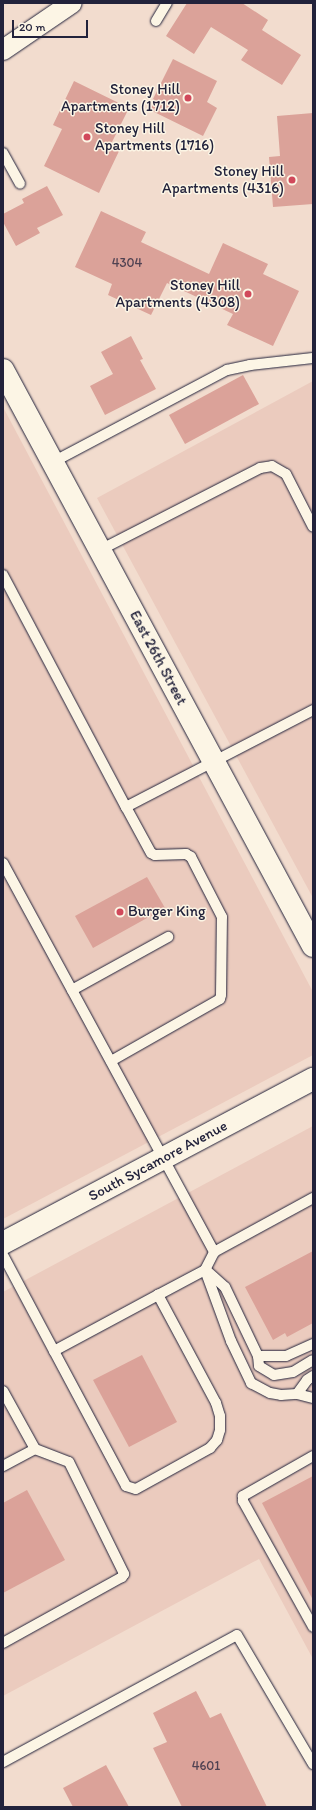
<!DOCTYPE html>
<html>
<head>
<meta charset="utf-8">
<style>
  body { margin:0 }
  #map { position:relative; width:316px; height:1810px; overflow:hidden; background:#f2dcce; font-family:Itim,sans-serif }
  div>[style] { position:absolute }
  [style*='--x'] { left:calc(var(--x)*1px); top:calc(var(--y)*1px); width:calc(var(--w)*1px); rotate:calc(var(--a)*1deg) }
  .built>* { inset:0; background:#ebcbbe }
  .building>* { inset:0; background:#dba299 }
  .roads { filter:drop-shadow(0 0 1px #22223b) drop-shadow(0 0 1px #22223b) }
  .service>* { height:10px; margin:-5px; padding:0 5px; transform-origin:5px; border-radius:5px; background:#fcf5e5 }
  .minor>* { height:20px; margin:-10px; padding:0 10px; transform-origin:10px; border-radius:10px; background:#fcf5e5 }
  .secondary>* { height:22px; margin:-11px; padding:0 11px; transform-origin:11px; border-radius:11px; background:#fcf5e5 }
  .dots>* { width:11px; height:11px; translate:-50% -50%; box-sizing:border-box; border:2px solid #fcf5e5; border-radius:50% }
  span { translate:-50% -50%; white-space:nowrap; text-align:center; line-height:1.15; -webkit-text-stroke:3px #fcf5e5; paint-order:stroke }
  .number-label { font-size:13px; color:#504252 }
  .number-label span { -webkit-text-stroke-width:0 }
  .poi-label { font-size:15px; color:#22223b }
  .right { translate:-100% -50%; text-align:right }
  .left { translate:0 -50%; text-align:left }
  .street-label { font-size:15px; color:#22223b }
  .frame { position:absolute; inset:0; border:4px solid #22223b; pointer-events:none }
  .scale { position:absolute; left:12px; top:20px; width:76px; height:18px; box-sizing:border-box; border:2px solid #22223b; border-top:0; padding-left:5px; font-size:12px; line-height:14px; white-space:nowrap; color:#22223b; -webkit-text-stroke:3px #fcf5e5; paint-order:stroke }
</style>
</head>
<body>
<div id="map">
  <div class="built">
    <div style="clip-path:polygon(313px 381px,313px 898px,97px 498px)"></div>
    <div style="clip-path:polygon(3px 407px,313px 992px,313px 1055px,3px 1219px)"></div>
    <div style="clip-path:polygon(313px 1126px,313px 1659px,259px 1559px,3px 1696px,3px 1292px)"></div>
  </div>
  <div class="building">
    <div style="clip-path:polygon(187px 3px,242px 3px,268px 20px,262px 30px,301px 55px,282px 85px,241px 60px,248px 50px,211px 27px,194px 54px,166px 36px)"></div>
    <div style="clip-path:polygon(173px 59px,217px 81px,207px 102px,217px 108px,203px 136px,148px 109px)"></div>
    <div style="clip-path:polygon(74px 81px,129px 108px,111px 144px,120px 149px,99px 193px,44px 166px,62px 129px,53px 125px)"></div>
    <div style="clip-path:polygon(313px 113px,313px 204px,273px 207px,269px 157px,280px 156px,277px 116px)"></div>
    <div style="clip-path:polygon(47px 186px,63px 215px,37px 228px,40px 233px,16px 246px,3px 222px,3px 214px,24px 203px,22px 199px)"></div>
    <div style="clip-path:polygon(101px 211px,146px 232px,141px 242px,209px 274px,223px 243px,268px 264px,263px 274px,299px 291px,273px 346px,227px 325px,233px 314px,167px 283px,151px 315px,108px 295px,112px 284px,75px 267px)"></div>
    <div style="clip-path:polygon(131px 336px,143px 359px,140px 360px,156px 389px,105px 415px,90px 386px,113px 374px,101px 352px)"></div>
    <div style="clip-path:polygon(243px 375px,259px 404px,185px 444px,169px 415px)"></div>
    <div style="clip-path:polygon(147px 877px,165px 908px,93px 948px,75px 916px)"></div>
    <div style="clip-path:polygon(313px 1251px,313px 1323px,287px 1337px,285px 1333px,273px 1340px,245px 1287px)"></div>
    <div style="clip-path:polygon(142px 1355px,177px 1422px,129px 1447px,93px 1380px)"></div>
    <div style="clip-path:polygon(313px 1476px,313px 1600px,262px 1503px)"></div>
    <div style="clip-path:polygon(27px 1490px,65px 1560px,3px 1593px,3px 1503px)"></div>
    <div style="clip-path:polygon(196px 1691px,210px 1718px,221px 1713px,267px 1807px,182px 1807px,153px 1748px,167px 1742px,153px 1713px)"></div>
    <div style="clip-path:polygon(106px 1765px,129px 1807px,73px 1807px,63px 1788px)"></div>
  </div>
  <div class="roads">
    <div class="service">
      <div style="--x:156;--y:21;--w:21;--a:-59"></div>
      <div style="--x:3;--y:153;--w:35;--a:61"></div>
      <div style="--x:53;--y:462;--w:197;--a:-27.9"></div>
      <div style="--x:227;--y:370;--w:24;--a:-12"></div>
      <div style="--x:250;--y:365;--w:63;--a:-6.3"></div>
      <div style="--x:100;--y:550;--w:180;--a:-27.1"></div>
      <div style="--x:260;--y:468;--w:12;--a:-9"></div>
      <div style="--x:272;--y:466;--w:16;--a:30"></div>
      <div style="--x:286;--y:474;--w:59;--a:63"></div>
      <div style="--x:3;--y:575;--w:263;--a:62.1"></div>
      <div style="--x:126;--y:807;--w:211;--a:-27.4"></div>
      <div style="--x:3;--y:863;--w:443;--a:61.5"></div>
      <div style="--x:214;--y:1252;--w:113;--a:-28.6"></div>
      <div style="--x:72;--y:990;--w:110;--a:-28.9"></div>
      <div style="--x:111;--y:1061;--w:125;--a:-29.6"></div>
      <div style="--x:220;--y:999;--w:4;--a:-76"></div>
      <div style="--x:221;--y:995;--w:78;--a:-89.3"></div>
      <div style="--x:222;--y:917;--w:68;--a:-117.3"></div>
      <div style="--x:191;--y:857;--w:6;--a:-149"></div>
      <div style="--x:186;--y:854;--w:31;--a:178"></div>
      <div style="--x:155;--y:855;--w:4;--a:-153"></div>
      <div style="--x:151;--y:853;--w:52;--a:-118.5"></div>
      <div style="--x:3;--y:1255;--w:109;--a:62"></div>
      <div style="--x:54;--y:1351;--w:153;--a:61.9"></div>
      <div style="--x:126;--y:1486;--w:10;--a:17"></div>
      <div style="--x:136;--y:1489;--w:85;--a:-29"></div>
      <div style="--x:210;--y:1448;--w:11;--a:-49"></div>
      <div style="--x:217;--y:1440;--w:10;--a:-73"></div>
      <div style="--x:220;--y:1430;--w:14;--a:-90"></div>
      <div style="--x:220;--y:1416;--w:14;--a:-107"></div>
      <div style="--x:216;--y:1403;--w:123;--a:-118.2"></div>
      <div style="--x:158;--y:1295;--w:118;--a:151.7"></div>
      <div style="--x:205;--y:1270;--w:76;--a:69.9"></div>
      <div style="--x:231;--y:1341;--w:47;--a:64.5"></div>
      <div style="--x:251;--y:1383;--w:21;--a:28"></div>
      <div style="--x:270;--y:1393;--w:11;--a:10"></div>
      <div style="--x:281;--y:1395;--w:16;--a:-4"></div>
      <div style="--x:297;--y:1394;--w:16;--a:14"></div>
      <div style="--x:207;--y:1271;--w:24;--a:42"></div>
      <div style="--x:225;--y:1287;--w:76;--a:64.4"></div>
      <div style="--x:258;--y:1356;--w:28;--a:0"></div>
      <div style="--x:286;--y:1356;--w:30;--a:-24"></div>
      <div style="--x:158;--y:1295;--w:53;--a:-28"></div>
      <div style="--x:205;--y:1270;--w:20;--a:-63"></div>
      <div style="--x:258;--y:1356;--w:10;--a:84"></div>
      <div style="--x:259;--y:1366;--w:17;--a:31"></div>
      <div style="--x:274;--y:1375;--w:19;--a:-9"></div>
      <div style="--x:293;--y:1372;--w:23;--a:-31"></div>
      <div style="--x:3;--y:1391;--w:66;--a:61.1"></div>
      <div style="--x:35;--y:1449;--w:36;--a:21"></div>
      <div style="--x:69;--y:1462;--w:125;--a:63.8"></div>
      <div style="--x:124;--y:1574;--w:4;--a:124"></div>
      <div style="--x:122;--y:1577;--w:136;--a:151"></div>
      <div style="--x:297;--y:1394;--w:17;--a:-54"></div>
      <div style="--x:307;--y:1380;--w:7;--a:-34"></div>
      <div style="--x:313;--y:1456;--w:81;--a:150.3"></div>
      <div style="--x:243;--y:1496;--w:5;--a:90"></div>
      <div style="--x:243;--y:1501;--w:144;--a:60.9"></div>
      <div style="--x:3;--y:1466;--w:36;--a:-28"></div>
      <div style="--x:3;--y:1762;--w:266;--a:-28.5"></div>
      <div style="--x:237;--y:1635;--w:150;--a:59.5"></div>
    </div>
    <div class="minor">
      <div style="--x:3;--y:50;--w:83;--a:-34.3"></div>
    </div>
    <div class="secondary">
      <div style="--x:3;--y:370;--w:654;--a:61.71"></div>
      <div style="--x:3;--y:1243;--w:351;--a:-27.9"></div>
    </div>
  </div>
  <div class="dots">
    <div style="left:188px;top:98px;background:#d1495b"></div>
    <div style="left:87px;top:137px;background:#d1495b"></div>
    <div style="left:292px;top:180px;background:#d1495b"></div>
    <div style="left:248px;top:294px;background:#d1495b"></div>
    <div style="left:120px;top:912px;background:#d1495b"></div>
  </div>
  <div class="number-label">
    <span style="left:127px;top:263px">4304</span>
    <span style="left:206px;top:1766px">4601</span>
  </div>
  <div class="poi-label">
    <span class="right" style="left:180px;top:98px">Stoney Hill<br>Apartments (1712)</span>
    <span class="left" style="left:95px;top:137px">Stoney Hill<br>Apartments (1716)</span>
    <span class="right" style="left:284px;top:180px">Stoney Hill<br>Apartments (4316)</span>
    <span class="right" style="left:240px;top:294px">Stoney Hill<br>Apartments (4308)</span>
    <span class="left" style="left:128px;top:912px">Burger King</span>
  </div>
  <div class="street-label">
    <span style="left:158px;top:658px;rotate:62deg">East 26th Street</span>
    <span style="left:158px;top:1161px;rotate:-28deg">South Sycamore Avenue</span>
  </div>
  <div class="frame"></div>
  <div class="scale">20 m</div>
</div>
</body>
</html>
